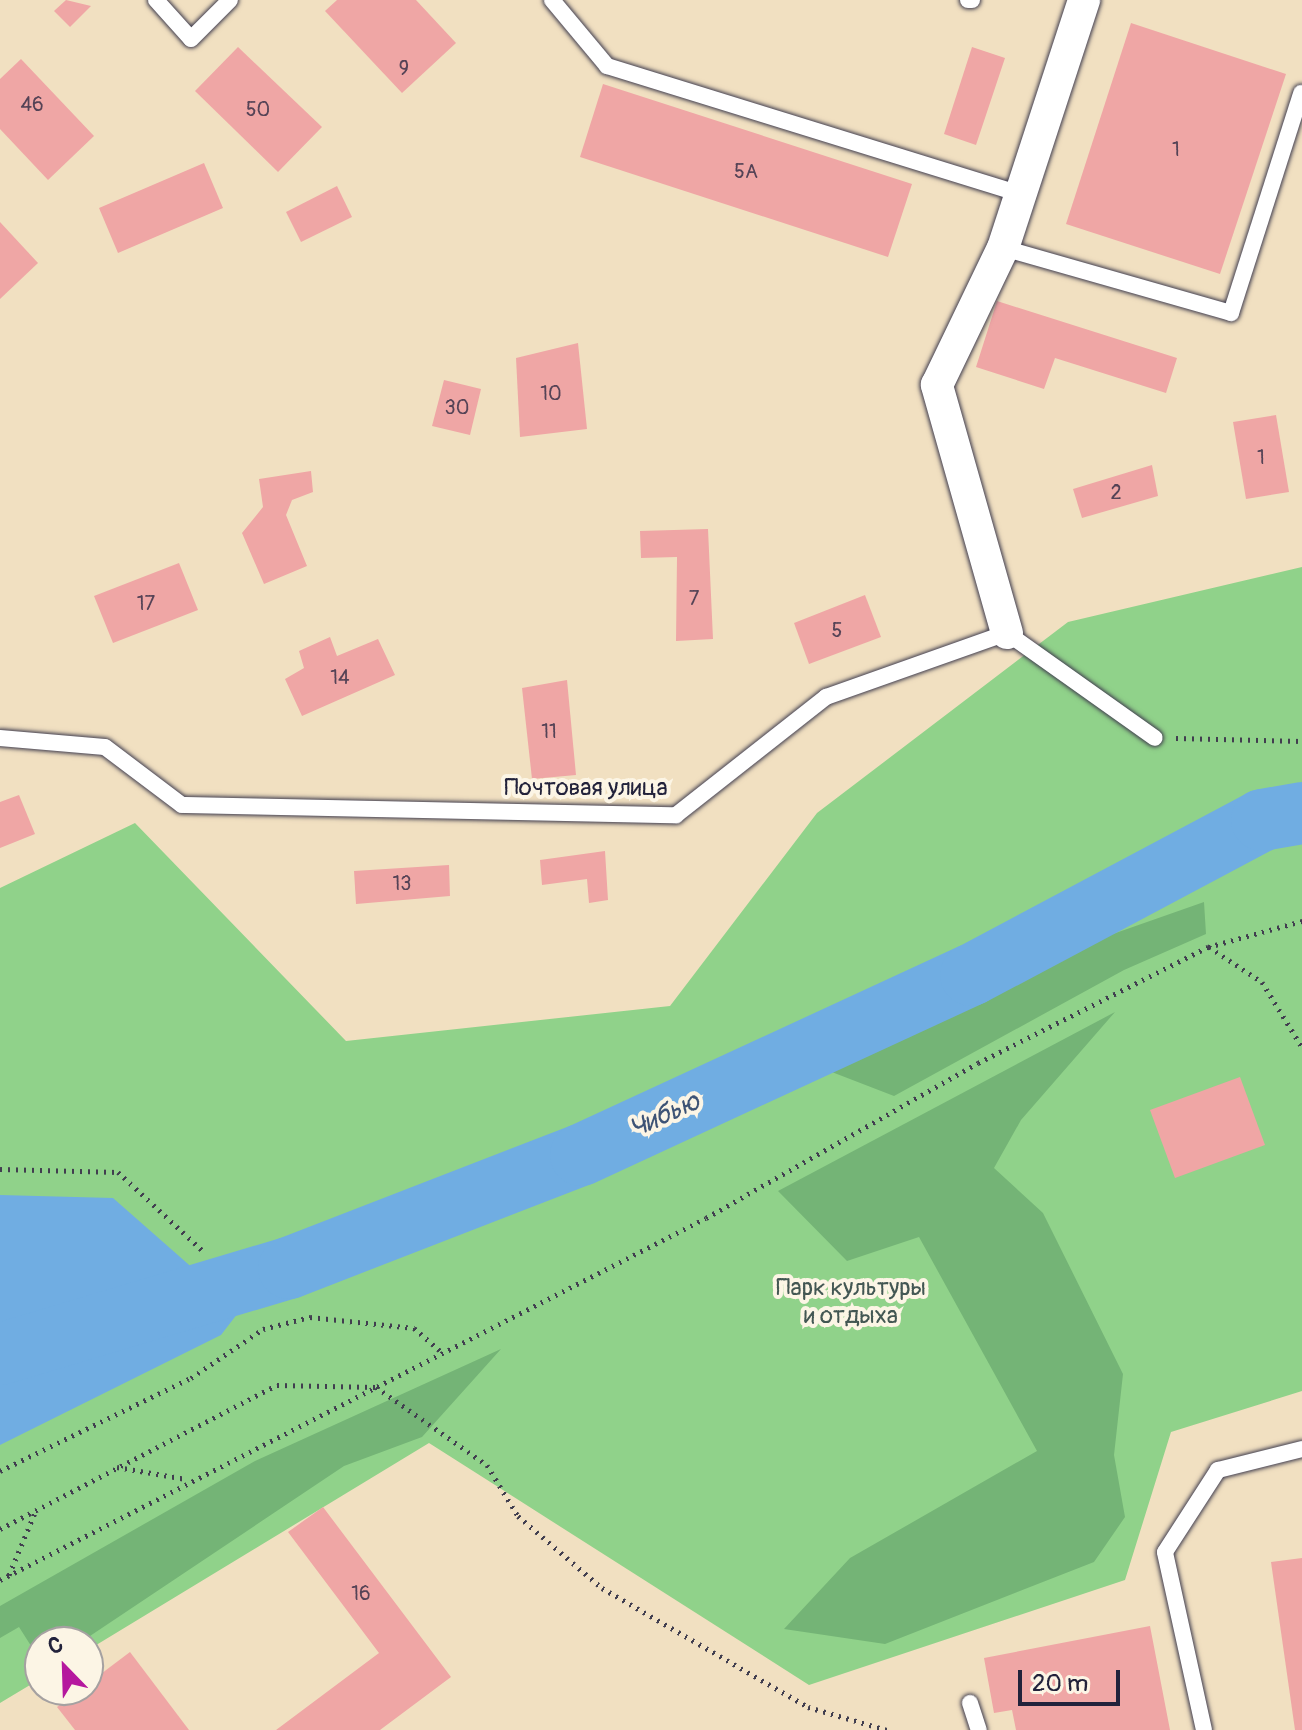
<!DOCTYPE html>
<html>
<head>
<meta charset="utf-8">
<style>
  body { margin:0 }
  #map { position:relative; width:1302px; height:1730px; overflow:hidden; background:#f1e0c1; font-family:Pangolin,sans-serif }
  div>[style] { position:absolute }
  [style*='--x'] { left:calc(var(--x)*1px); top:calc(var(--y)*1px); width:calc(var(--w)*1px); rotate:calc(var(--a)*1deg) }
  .green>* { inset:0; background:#90d28a }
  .forest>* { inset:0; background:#74b476 }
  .water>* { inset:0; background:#70ade2 }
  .river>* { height:62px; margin:-31px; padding:0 31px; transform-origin:31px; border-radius:31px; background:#70ade2 }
  .building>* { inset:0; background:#efa6a5 }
  .path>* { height:5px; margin-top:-2.5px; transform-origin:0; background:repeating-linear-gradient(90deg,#413e4f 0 2px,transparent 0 8px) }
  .roads { filter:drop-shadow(0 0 2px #413e4f) drop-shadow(0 0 2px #413e4f) }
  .service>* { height:16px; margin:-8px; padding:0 8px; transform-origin:8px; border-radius:8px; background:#fff }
  .minor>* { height:32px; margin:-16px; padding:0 16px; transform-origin:16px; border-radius:16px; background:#fff }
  span { translate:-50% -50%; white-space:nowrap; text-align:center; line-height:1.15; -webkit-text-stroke:8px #fcf5e5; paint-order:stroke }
  .number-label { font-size:20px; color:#554356 }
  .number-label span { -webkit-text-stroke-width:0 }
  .street-label { font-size:24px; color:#22223b }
  .park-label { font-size:24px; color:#435753 }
  .water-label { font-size:26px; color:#3d5375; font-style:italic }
  .north { position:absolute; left:24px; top:1626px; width:80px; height:80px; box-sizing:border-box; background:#fcf5e5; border:2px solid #a5a1a1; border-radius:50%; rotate:337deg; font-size:22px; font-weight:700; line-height:32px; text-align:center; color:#22223b }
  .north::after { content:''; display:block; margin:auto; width:28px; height:36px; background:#b5179e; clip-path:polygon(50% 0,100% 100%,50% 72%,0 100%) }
  .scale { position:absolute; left:1018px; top:1670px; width:102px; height:36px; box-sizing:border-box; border:4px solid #22223b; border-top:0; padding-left:10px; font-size:24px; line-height:28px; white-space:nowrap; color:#22223b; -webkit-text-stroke:6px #fcf5e5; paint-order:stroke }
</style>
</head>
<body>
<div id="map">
  <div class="green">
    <div style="clip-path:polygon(1302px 567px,1302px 1391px,1171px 1432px,1125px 1580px,809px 1685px,429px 1443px,88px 1650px,88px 1642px,40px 1642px,40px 1679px,0 1703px,0 888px,135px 823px,346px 1041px,670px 1006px,817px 813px,1068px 622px)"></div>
  </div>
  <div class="forest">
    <div style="clip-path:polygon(1204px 902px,1206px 934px,1124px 970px,894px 1096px,824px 1069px,1016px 968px)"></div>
    <div style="clip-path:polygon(1115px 1012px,1021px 1120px,994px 1168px,1043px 1213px,1123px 1374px,1114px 1455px,1125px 1517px,1094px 1562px,885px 1644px,784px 1629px,850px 1558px,1037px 1451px,919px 1237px,847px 1261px,778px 1191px)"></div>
    <div style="clip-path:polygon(501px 1349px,422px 1437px,344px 1466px,81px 1642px,40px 1642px,40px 1660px,19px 1627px,0 1638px,0 1606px,255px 1461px)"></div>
  </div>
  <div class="water">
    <div style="clip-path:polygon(0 1195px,113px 1198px,196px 1271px,215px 1266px,241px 1309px,221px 1335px,0 1445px)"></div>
  </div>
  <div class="river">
    <div style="--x:0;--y:1354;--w:302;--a:-16.6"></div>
    <div style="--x:289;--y:1268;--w:313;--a:-21.2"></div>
    <div style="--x:581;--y:1155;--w:430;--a:-24.8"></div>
    <div style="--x:971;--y:975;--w:330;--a:-28"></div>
    <div style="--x:1262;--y:820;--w:41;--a:-9.9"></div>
  </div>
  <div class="building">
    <div style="clip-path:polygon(66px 0,91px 6px,70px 27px,54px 11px)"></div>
    <div style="clip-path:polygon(337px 0,416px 0,456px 43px,402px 93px,325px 11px)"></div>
    <div style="clip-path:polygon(1131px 23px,1286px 74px,1220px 274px,1066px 224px)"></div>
    <div style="clip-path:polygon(238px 47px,322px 127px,278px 172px,195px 91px)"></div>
    <div style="clip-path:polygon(972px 47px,1005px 58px,976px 145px,944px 134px)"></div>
    <div style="clip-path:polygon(21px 59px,94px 136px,48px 180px,0 129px,0 79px)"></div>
    <div style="clip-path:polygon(603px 84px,912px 184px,888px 257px,580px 157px)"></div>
    <div style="clip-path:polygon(204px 163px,223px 208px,118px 253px,99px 208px)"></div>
    <div style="clip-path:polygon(337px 186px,352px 217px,301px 242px,286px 212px)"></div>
    <div style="clip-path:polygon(0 222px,38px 263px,0 299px)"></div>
    <div style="clip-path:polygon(997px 301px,1177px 358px,1166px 393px,1055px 358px,1044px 389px,976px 367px)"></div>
    <div style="clip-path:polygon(578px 343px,587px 429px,520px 437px,516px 358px)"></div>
    <div style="clip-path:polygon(444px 380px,481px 389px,470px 435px,432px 426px)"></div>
    <div style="clip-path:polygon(1276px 415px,1289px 492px,1246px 499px,1233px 422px)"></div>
    <div style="clip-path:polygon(1152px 465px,1158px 496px,1082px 518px,1073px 489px)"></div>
    <div style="clip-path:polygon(311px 471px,313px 492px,292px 500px,286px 515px,307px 566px,264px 584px,242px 533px,263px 507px,259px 479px)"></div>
    <div style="clip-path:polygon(708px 529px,713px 639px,676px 641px,677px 557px,641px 558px,640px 531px)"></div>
    <div style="clip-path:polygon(179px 563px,198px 610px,113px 643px,94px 596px)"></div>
    <div style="clip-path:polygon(865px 595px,881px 637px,809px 664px,794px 623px)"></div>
    <div style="clip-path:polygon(330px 637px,337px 656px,378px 639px,395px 675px,302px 716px,285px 679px,304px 668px,299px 651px)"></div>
    <div style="clip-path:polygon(567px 680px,576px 775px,532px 779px,522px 688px)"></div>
    <div style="clip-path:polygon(19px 795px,35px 834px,0 848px,0 802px)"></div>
    <div style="clip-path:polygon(605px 851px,608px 900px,589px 903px,587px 879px,542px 885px,540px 860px)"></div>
    <div style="clip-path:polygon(449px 865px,450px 896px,356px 904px,354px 871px)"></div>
    <div style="clip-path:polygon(1240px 1077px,1265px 1145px,1175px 1178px,1150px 1110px)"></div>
    <div style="clip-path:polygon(323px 1507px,451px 1677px,380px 1730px,276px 1730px,379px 1653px,288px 1532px)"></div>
    <div style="clip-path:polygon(1302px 1558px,1302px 1730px,1295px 1730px,1271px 1562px)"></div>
    <div style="clip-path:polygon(1150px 1626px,1170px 1730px,1016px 1730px,1012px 1710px,994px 1713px,984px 1658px)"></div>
    <div style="clip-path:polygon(130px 1652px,189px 1730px,75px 1730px,57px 1707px)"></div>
  </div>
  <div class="path">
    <div style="--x:1176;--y:738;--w:126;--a:1.4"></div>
    <div style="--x:1209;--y:947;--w:64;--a:33.4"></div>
    <div style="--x:1262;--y:982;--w:76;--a:58.4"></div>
    <div style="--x:0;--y:1169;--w:118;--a:1.5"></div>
    <div style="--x:118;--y:1172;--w:117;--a:42.9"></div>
    <div style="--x:117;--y:1467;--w:70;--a:9.9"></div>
    <div style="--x:0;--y:1471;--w:212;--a:-26"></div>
    <div style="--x:191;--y:1378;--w:87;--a:-34.2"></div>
    <div style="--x:263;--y:1329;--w:49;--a:-14.3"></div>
    <div style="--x:310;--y:1317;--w:105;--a:6"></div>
    <div style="--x:414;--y:1328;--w:37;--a:41"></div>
    <div style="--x:0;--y:1529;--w:312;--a:-27.5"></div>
    <div style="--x:277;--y:1385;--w:99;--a:1.2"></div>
    <div style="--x:376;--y:1387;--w:136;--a:35.1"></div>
    <div style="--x:487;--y:1465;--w:60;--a:58.7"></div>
    <div style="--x:518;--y:1516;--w:111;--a:40.6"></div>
    <div style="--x:602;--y:1588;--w:238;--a:30"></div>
    <div style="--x:808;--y:1707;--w:82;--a:16.2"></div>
    <div style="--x:9;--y:1575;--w:70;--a:-67.4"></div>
    <div style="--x:0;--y:1580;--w:793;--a:-27.15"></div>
    <div style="--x:706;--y:1218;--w:313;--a:-29.7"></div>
    <div style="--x:978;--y:1063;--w:258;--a:-26.8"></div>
    <div style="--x:1208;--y:947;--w:98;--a:-15.5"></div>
  </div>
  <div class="roads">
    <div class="service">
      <div style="--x:156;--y:0;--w:52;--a:48.1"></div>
      <div style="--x:191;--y:39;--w:55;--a:-45"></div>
      <div style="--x:552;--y:0;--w:86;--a:50.2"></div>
      <div style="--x:607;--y:66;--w:432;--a:17.2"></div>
      <div style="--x:968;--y:0;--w:4;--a:0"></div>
      <div style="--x:1003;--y:248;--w:237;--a:15.9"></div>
      <div style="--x:1231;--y:313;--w:231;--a:-72.3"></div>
      <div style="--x:0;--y:738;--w:105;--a:4.9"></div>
      <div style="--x:105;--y:747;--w:96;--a:37"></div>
      <div style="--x:182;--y:805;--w:494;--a:1.2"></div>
      <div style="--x:676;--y:815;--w:191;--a:-38.2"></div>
      <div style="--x:826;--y:697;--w:192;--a:-19.5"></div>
      <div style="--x:1007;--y:633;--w:181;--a:35.4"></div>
      <div style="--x:970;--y:1703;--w:28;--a:72"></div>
      <div style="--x:1204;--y:1730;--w:182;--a:-102.4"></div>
      <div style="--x:1165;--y:1552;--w:98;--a:-57.1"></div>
      <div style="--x:1218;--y:1470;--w:87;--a:-14"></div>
    </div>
    <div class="minor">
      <div style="--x:1007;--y:633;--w:258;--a:-105.8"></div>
      <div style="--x:937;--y:385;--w:152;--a:-64.3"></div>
      <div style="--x:1003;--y:248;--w:261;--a:-71.9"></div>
    </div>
  </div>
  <div class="number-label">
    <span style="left:404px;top:68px">9</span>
    <span style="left:32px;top:104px">46</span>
    <span style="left:258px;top:109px">50</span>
    <span style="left:1176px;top:149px">1</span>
    <span style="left:746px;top:171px">5А</span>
    <span style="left:551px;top:393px">10</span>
    <span style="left:457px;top:407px">30</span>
    <span style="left:1261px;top:457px">1</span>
    <span style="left:1116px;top:492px">2</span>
    <span style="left:694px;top:598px">7</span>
    <span style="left:146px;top:603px">17</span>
    <span style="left:837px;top:630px">5</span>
    <span style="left:340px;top:677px">14</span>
    <span style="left:549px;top:731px">11</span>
    <span style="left:402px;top:883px">13</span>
    <span style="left:361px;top:1593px">16</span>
  </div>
  <div class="street-label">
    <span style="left:586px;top:788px">Почтовая улица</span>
  </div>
  <div class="park-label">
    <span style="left:851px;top:1302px">Парк культуры<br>и отдыха</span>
  </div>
  <div class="water-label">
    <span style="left:665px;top:1116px;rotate:-25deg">Чибью</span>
  </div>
  <div class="north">С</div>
  <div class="scale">20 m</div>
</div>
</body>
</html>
